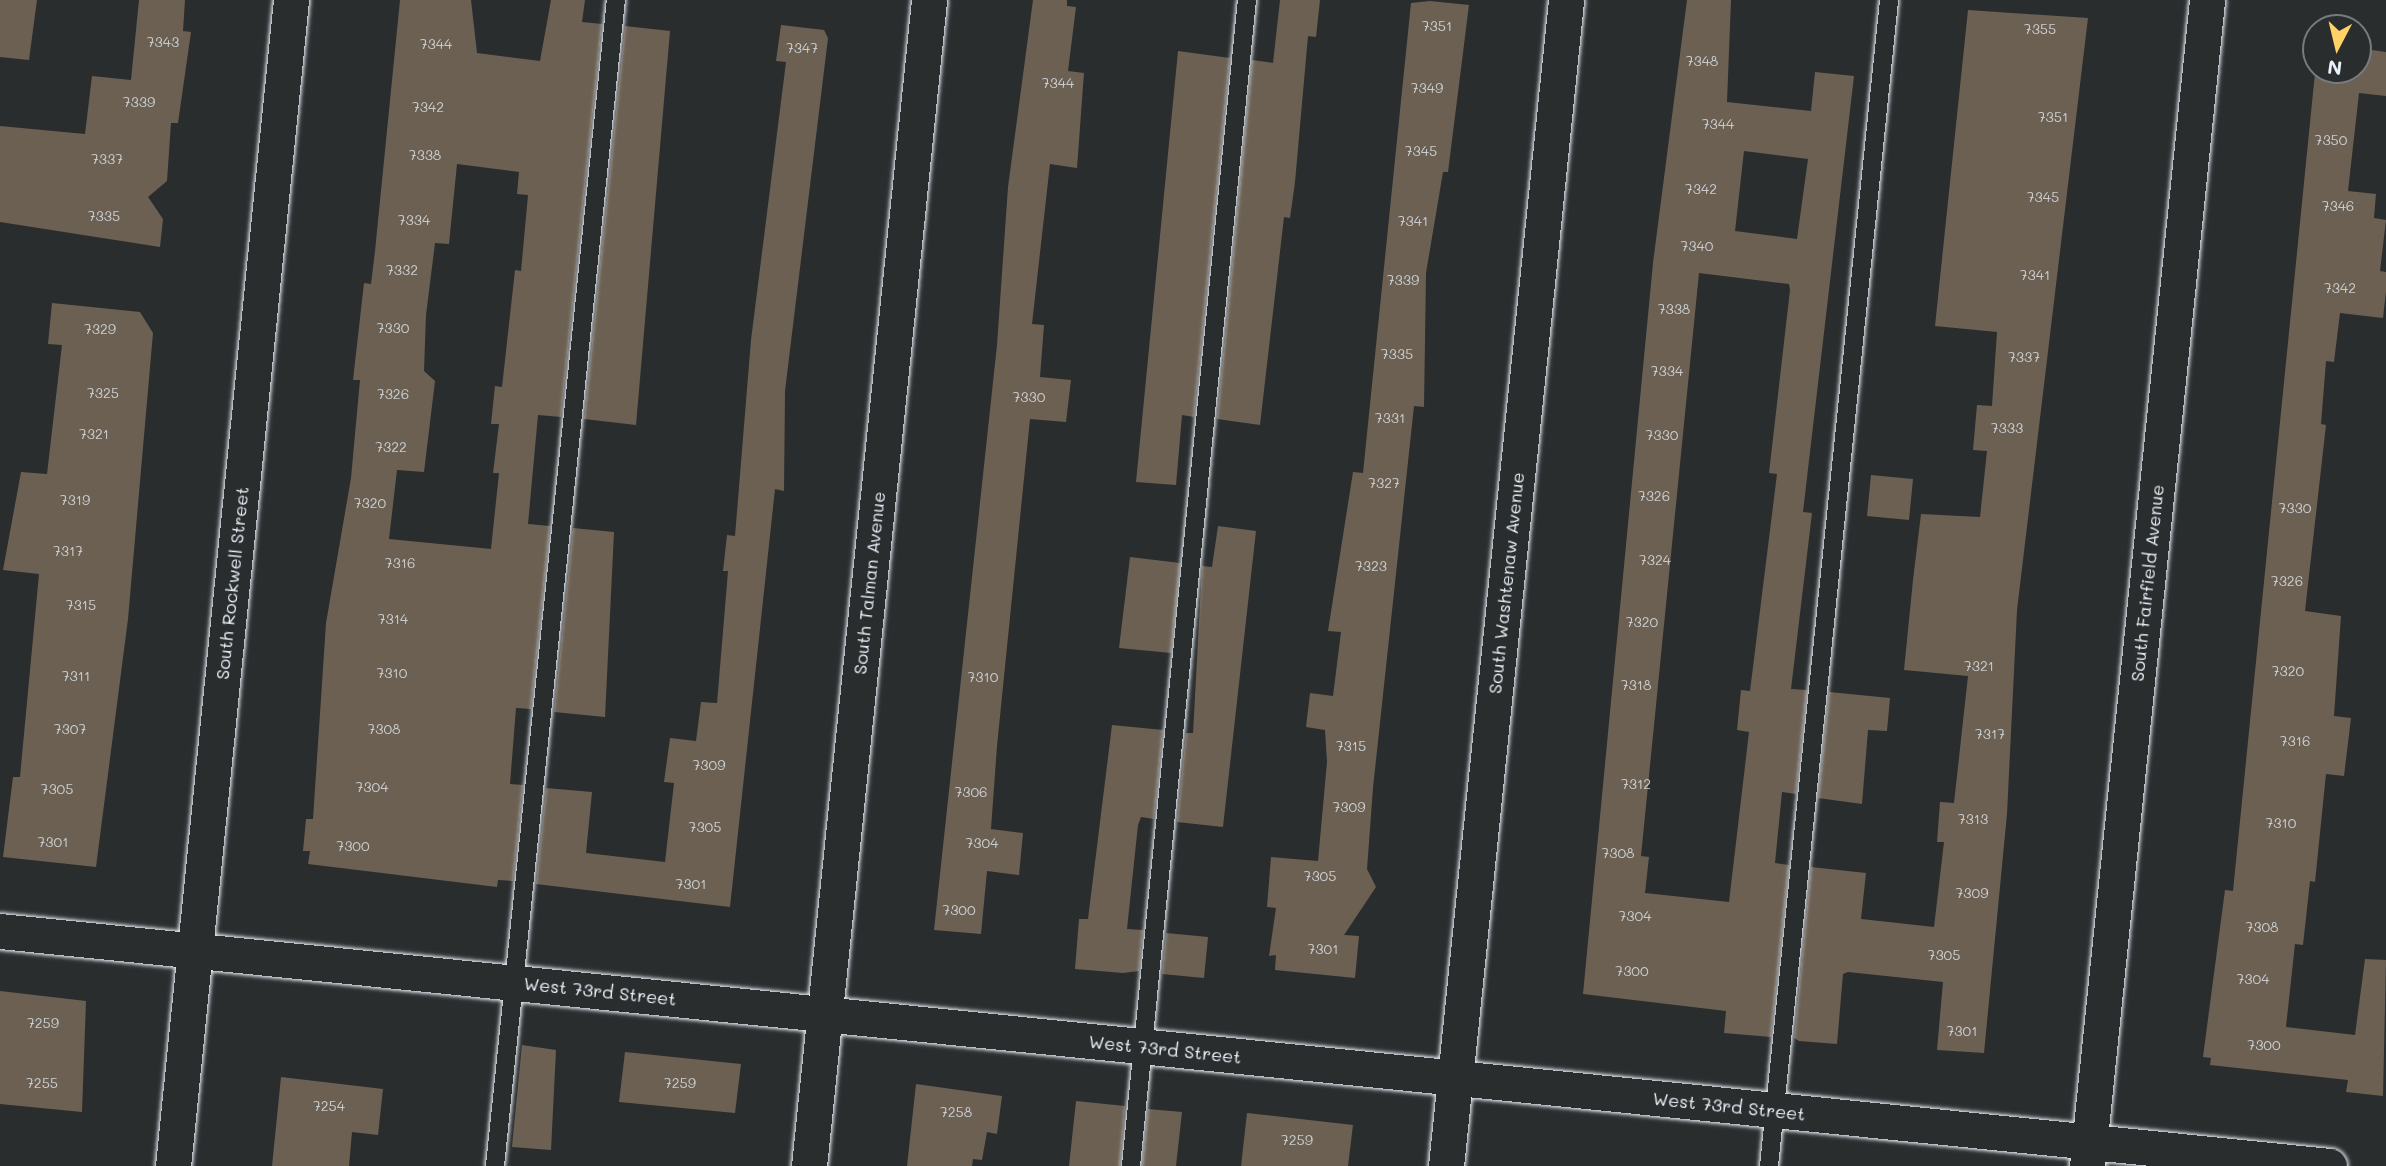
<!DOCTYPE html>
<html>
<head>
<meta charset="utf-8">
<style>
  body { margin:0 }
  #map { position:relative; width:2386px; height:1166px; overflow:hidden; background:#2a2d2e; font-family:Mali,sans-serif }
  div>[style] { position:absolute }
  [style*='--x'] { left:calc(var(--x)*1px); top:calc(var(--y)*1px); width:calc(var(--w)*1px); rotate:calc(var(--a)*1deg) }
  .building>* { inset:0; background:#6c6053 }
  .roads { filter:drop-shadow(0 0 2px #e8f1f8) drop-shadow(0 0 2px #e8f1f8) }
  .lane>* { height:18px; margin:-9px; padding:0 9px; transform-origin:9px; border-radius:9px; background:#2a2d2e }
  .street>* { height:35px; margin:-17.5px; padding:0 17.5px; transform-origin:17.5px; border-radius:17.5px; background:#2a2d2e }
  span { translate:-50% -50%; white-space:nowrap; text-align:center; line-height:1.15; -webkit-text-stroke:5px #2a2d2e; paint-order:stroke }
  .number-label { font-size:14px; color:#c9cdcf }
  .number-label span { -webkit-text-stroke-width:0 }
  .street-label { font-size:18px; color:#e8f1f8 }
  .north { position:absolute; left:2302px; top:14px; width:70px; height:70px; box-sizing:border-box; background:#2a2d2e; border:2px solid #767b7f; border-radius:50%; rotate:187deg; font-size:19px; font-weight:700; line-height:28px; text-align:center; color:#e8f1f8 }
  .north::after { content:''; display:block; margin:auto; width:24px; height:32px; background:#ffd166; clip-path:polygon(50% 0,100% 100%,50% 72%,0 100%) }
</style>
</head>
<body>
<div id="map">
  <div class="building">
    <div style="clip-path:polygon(0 0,37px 0,29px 60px,0 57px)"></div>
    <div style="clip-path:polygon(139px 0,185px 0,183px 31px,191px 32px,178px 123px,171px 123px,167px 181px,148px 197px,163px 219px,160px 247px,0 222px,0 126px,85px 134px,92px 76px,131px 80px)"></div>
    <div style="clip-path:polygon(evenodd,400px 0,471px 0,477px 53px,540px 61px,551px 0,585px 0,582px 22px,602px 24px,561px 417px,538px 415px,528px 524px,550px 526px,531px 709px,516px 708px,510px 784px,523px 785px,513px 881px,498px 880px,497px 887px,308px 864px,310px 851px,303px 851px,306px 819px,313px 819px,326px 623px,351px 478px,360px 380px,353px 380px,364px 283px,371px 284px,375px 251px,400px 0,457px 164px,519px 172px,517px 194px,528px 195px,521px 271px,515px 270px,502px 387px,495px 386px,491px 424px,499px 424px,493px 473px,499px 473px,491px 549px,389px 539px,397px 470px,424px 472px,435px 381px,424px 371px,426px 315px,435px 243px,449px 244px,457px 164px)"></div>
    <div style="clip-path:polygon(1033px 0,1067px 0,1067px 6px,1076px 7px,1068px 71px,1084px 73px,1077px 168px,1050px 164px,1032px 324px,1044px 325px,1040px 377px,1071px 380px,1066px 422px,1030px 419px,997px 746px,991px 829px,1023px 833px,1019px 875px,987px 871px,981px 934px,934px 930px,997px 345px,1008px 187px)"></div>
    <div style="clip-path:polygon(1280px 0,1320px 0,1316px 37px,1308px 36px,1295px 182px,1290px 218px,1284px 217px,1260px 425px,1217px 419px,1252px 60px,1273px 63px)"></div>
    <div style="clip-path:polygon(evenodd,1687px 0,1731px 0,1727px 102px,1811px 111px,1815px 72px,1854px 76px,1803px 512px,1812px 513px,1791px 689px,1807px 690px,1796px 794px,1782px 792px,1775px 863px,1789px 865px,1771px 1037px,1724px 1033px,1726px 1011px,1583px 994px,1653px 263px,1687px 0,1744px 151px,1808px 159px,1797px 239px,1735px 231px,1744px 151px,1687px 0,1699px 273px,1789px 284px,1790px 290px,1769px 473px,1777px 474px,1750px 691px,1741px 690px,1737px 730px,1749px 732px,1729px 902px,1645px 893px,1649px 857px,1641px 856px,1699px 273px)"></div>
    <div style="clip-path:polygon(1430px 1px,1469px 5px,1448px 172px,1443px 172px,1426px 273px,1424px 407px,1414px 406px,1373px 788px,1367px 869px,1376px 887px,1344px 935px,1359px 936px,1355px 978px,1275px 970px,1276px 955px,1269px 956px,1276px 908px,1267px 907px,1271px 857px,1318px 861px,1327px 762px,1325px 730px,1306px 727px,1310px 693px,1333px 696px,1341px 632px,1328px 631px,1353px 472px,1363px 473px,1411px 3px)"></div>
    <div style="clip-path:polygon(1968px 10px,2088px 18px,2017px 610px,2007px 814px,1984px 1053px,1937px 1050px,1943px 982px,1848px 972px,1843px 974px,1837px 1044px,1799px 1041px,1794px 1038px,1811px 867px,1866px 873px,1861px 919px,1934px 927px,1944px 842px,1937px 842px,1940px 802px,1954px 803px,1968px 676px,1904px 670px,1913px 580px,1921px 514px,1980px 517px,1987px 451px,1973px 450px,1977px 405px,1992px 406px,1997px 332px,1935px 326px)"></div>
    <div style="clip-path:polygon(781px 25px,824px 30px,828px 38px,785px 391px,784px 491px,775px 489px,730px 907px,536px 884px,546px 788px,592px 792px,586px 853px,665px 862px,674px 783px,664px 782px,670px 738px,696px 741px,701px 702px,717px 703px,728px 571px,723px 571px,727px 535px,735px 536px,751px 340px,786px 62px,776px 61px)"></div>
    <div style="clip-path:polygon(625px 26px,670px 31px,636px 425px,584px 419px)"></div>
    <div style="clip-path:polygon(2358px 48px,2386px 52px,2386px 96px,2359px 93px,2348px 191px,2376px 194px,2374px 218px,2386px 220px,2380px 271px,2386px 272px,2386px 291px,2383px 318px,2340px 313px,2334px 362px,2326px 361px,2321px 424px,2326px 425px,2305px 611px,2341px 616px,2334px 716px,2351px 718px,2344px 776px,2326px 774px,2315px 882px,2310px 881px,2303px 945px,2295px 944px,2286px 1027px,2355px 1035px,2365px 959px,2386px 960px,2383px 1096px,2346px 1092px,2348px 1080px,2210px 1065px,2211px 1058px,2203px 1057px,2225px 890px,2233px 891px,2316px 63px,2316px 70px,2358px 70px)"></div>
    <div style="clip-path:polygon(1178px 51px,1230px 58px,1194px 417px,1182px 415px,1176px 485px,1136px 482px)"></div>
    <div style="clip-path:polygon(52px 303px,140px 312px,153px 333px,128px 619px,96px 867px,3px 857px,13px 777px,20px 777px,39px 574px,3px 570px,21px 472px,47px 474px,62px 345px,48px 344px)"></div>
    <div style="clip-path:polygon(1871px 475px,1913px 479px,1909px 520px,1867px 516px)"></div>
    <div style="clip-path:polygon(1218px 526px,1256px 531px,1223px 827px,1177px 822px,1186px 733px,1193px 733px,1202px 566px,1212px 567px)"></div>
    <div style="clip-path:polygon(573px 528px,614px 532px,605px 717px,554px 712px)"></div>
    <div style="clip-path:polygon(1130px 557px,1180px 563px,1171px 653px,1119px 648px)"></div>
    <div style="clip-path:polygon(1829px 692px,1890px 698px,1887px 731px,1868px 730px,1862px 804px,1818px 798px)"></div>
    <div style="clip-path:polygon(1112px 725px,1163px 730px,1154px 819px,1141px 817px,1138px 825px,1127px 929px,1143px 930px,1139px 971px,1123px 973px,1075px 969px,1079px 919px,1088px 919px)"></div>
    <div style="clip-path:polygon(1166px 933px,1208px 937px,1204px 978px,1162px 974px)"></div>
    <div style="clip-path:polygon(0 991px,86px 1001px,82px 1112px,0 1104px)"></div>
    <div style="clip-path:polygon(522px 1045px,556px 1050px,551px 1150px,512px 1147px)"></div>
    <div style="clip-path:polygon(625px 1052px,741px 1064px,735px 1113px,619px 1102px)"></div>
    <div style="clip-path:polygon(281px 1077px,383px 1089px,378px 1135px,352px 1132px,349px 1166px,272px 1166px)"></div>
    <div style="clip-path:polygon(916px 1084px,1002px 1096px,997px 1134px,987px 1132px,982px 1160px,973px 1159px,972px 1166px,907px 1166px)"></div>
    <div style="clip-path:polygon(1076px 1101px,1125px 1106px,1120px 1166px,1069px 1166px)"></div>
    <div style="clip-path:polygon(1148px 1109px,1182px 1112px,1176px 1166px,1142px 1166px)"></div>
    <div style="clip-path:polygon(1247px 1113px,1353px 1125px,1348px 1166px,1241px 1166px)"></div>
  </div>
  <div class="roads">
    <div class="lane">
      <div style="--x:495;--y:1166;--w:1172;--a:-84.08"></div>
      <div style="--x:1131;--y:1166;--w:1172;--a:-84.32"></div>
      <div style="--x:1769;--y:1166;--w:1172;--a:-84.12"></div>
    </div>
    <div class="street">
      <div style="--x:0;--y:931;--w:2341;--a:5.76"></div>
      <div style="--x:173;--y:1166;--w:1172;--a:-84.22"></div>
      <div style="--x:809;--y:1166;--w:1172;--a:-84.12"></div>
      <div style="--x:1446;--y:1166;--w:1172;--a:-84.12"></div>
      <div style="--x:2087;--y:1166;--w:1172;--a:-84.12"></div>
    </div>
  </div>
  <div class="number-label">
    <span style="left:1437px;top:26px">7351</span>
    <span style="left:2040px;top:29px">7355</span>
    <span style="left:163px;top:42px">7343</span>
    <span style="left:436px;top:44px">7344</span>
    <span style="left:802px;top:48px">7347</span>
    <span style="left:1702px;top:61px">7348</span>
    <span style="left:1058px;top:83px">7344</span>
    <span style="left:1427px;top:88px">7349</span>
    <span style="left:139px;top:102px">7339</span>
    <span style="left:428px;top:107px">7342</span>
    <span style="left:2053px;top:117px">7351</span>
    <span style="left:1718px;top:124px">7344</span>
    <span style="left:2331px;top:140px">7350</span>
    <span style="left:1421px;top:151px">7345</span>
    <span style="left:425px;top:155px">7338</span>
    <span style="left:107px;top:159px">7337</span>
    <span style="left:1701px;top:189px">7342</span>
    <span style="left:2043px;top:197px">7345</span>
    <span style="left:2338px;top:206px">7346</span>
    <span style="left:104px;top:216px">7335</span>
    <span style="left:414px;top:220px">7334</span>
    <span style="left:1413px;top:221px">7341</span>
    <span style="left:1697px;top:246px">7340</span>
    <span style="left:402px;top:270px">7332</span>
    <span style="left:2035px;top:275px">7341</span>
    <span style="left:1403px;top:280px">7339</span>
    <span style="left:2340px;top:288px">7342</span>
    <span style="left:1674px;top:309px">7338</span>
    <span style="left:393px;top:328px">7330</span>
    <span style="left:100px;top:329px">7329</span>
    <span style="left:1397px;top:354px">7335</span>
    <span style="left:2024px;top:357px">7337</span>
    <span style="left:1667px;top:371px">7334</span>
    <span style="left:103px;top:393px">7325</span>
    <span style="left:393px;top:394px">7326</span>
    <span style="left:1029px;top:397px">7330</span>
    <span style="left:1390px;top:418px">7331</span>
    <span style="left:2007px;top:428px">7333</span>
    <span style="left:94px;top:434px">7321</span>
    <span style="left:1662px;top:435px">7330</span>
    <span style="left:391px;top:447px">7322</span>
    <span style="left:1384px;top:483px">7327</span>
    <span style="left:1654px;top:496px">7326</span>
    <span style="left:75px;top:500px">7319</span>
    <span style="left:370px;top:503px">7320</span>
    <span style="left:2295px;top:508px">7330</span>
    <span style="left:68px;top:551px">7317</span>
    <span style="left:1655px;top:560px">7324</span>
    <span style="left:400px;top:563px">7316</span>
    <span style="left:1371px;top:566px">7323</span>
    <span style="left:2287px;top:581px">7326</span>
    <span style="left:81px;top:605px">7315</span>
    <span style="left:393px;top:619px">7314</span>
    <span style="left:1642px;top:622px">7320</span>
    <span style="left:1979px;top:666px">7321</span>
    <span style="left:2288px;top:671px">7320</span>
    <span style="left:392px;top:673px">7310</span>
    <span style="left:76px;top:676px">7311</span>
    <span style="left:983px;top:677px">7310</span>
    <span style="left:1636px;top:685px">7318</span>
    <span style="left:70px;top:729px">7307</span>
    <span style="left:384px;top:729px">7308</span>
    <span style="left:1990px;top:734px">7317</span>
    <span style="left:2295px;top:741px">7316</span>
    <span style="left:1351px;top:746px">7315</span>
    <span style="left:709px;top:765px">7309</span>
    <span style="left:1636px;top:784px">7312</span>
    <span style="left:372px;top:787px">7304</span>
    <span style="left:57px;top:789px">7305</span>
    <span style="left:971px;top:792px">7306</span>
    <span style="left:1349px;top:807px">7309</span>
    <span style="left:1973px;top:819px">7313</span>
    <span style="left:2281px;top:823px">7310</span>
    <span style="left:705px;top:827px">7305</span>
    <span style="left:53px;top:842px">7301</span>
    <span style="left:982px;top:843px">7304</span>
    <span style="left:353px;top:846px">7300</span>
    <span style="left:1618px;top:853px">7308</span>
    <span style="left:1320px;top:876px">7305</span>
    <span style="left:691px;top:884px">7301</span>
    <span style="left:1972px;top:893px">7309</span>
    <span style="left:959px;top:910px">7300</span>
    <span style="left:1635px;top:916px">7304</span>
    <span style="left:2262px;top:927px">7308</span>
    <span style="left:1323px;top:949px">7301</span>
    <span style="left:1944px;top:955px">7305</span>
    <span style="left:1632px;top:971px">7300</span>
    <span style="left:2253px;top:979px">7304</span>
    <span style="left:43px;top:1023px">7259</span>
    <span style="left:1962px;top:1031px">7301</span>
    <span style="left:2264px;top:1045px">7300</span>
    <span style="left:42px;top:1083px">7255</span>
    <span style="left:680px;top:1083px">7259</span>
    <span style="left:329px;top:1106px">7254</span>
    <span style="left:956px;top:1112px">7258</span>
    <span style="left:1297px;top:1140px">7259</span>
  </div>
  <div class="street-label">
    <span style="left:232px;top:583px;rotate:-84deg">South Rockwell Street</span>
    <span style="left:869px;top:583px;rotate:-84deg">South Talman Avenue</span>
    <span style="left:1506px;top:583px;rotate:-84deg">South Washtenaw Avenue</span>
    <span style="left:2147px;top:583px;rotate:-84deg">South Fairfield Avenue</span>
    <span style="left:600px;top:991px;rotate:6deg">West 73rd Street</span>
    <span style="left:1165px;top:1049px;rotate:6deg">West 73rd Street</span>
    <span style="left:1729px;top:1106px;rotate:6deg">West 73rd Street</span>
  </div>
  <div class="north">N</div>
</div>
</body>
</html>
